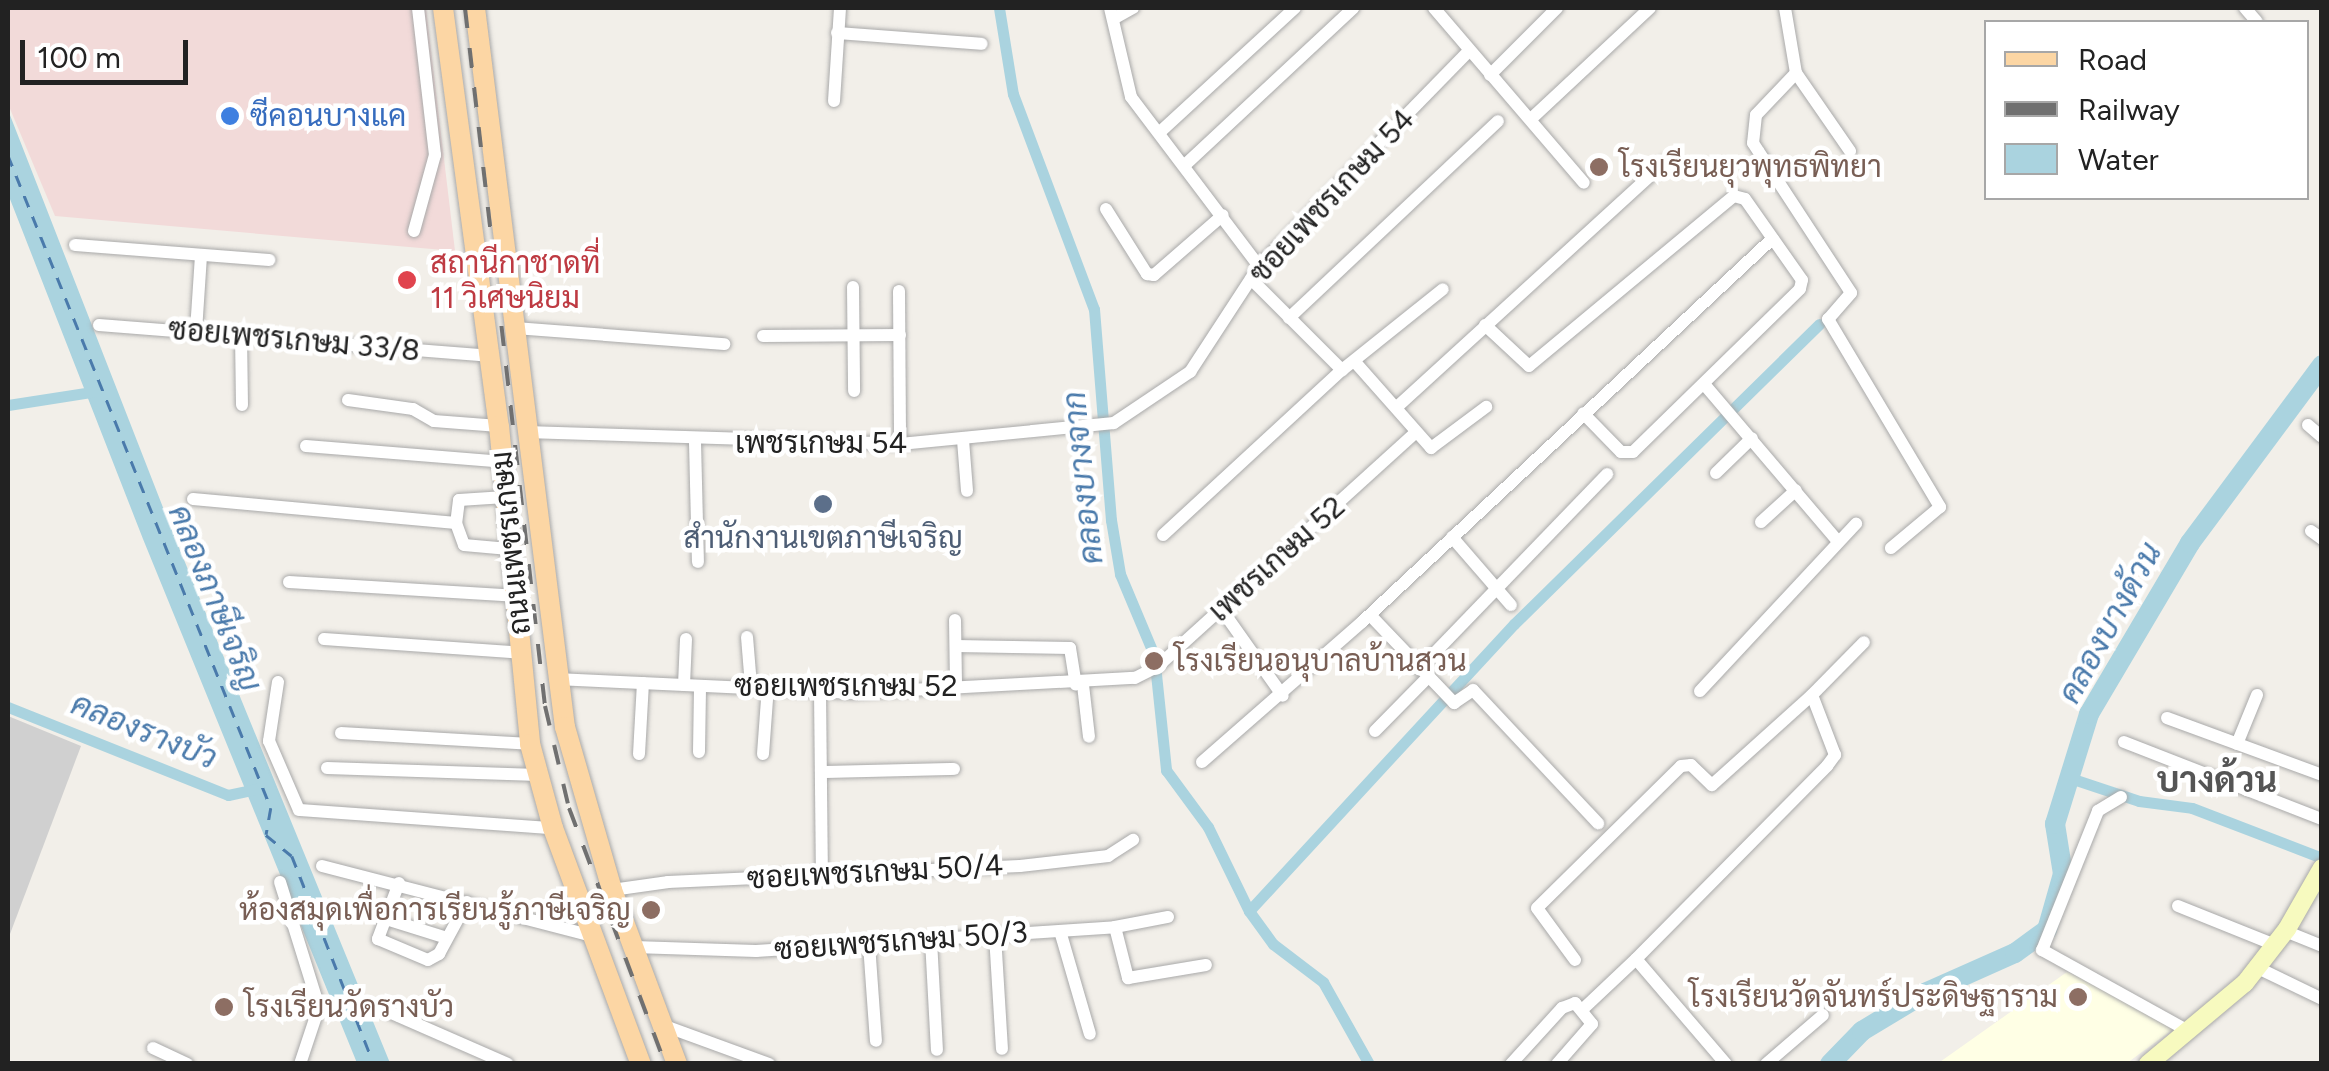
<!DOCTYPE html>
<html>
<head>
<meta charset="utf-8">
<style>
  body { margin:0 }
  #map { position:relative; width:2329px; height:1071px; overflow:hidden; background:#f2efe9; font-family:Figtree,Sarabun,sans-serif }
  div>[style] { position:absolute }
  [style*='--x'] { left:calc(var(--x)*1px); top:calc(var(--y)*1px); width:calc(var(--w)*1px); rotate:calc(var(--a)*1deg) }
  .commercial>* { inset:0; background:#f2dad9 }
  .education>* { inset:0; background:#ffffe5 }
  .religious>* { inset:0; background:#d0d0d0 }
  .water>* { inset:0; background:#aad3df }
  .canal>* { height:11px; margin:-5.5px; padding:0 5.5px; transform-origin:5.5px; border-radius:5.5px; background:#aad3df }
  .river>* { height:20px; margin:-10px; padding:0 10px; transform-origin:10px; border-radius:10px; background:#aad3df }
  .ferry>* { height:2.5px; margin-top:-1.25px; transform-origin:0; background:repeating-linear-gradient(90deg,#4a7aab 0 12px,transparent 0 22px) }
  .roads { filter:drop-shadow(0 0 2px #a9a9a9) drop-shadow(0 0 2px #a9a9a9) }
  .street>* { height:12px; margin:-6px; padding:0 6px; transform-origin:6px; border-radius:6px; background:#fff }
  .secondary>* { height:18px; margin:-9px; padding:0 9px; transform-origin:9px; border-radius:9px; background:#f7fabf }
  .primary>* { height:20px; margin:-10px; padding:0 10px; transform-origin:10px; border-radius:10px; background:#fcd6a4 }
  .rail>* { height:4px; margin-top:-2px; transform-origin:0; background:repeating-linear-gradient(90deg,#707070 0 20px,transparent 0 40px) }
  .dots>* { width:28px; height:28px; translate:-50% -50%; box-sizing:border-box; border:5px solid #fff; border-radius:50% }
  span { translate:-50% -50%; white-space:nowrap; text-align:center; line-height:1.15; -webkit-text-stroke:9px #fff; paint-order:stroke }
  .shop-label { font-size:30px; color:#366cbe }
  .left { translate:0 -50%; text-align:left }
  .education-label { font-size:30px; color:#785e54 }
  .right { translate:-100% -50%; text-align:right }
  .street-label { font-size:30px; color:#222 }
  .health-label { font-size:30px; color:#be3a42 }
  .service-label { font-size:30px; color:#4e5e75 }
  .water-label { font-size:32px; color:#4a7aab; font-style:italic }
  .quarter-label { font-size:35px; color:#555; font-weight:700 }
  .frame { position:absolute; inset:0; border:10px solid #222; pointer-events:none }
  .legend { position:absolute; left:1984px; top:20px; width:325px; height:180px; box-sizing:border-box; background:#fff; border:2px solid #a7a7a7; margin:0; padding:12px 18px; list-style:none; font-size:30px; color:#222 }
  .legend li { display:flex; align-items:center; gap:20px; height:50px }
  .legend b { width:50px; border:2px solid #a7a7a7 }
  .scale { position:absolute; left:20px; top:40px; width:168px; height:45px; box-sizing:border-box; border:5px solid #222; border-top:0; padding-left:12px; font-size:30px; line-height:35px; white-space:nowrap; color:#222; -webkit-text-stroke:8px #fff; paint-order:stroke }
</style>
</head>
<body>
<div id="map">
  <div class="commercial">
    <div style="clip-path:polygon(8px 8px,426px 8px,455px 251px,55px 216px,8px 104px)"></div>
  </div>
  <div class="education">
    <div style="clip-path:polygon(2067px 972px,2183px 1022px,2127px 1063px,1937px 1064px)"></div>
  </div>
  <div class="religious">
    <div style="clip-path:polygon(8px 716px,81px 746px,10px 934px,8px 934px)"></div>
  </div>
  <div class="water">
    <div style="clip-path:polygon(8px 110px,171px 528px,390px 1063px,357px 1063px,143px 539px,8px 194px)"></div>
  </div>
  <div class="canal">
    <div style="--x:999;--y:8;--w:87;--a:80.8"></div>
    <div style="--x:1013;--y:94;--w:230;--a:69.4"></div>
    <div style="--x:1094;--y:309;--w:212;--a:85.4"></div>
    <div style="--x:1111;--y:520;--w:55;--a:80.5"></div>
    <div style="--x:1120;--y:574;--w:88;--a:67.2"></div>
    <div style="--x:1154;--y:655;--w:116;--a:84"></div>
    <div style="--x:1166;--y:770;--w:71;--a:53.6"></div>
    <div style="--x:1208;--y:827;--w:93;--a:64"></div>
    <div style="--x:1249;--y:911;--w:41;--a:54"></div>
    <div style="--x:1273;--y:944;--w:63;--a:37.2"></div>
    <div style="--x:1323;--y:982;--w:94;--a:60.7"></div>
    <div style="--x:8;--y:405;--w:90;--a:-8.9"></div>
    <div style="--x:8;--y:707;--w:237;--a:21.8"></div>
    <div style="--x:228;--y:795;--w:34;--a:-12"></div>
    <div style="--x:2067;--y:777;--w:76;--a:18.4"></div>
    <div style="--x:2139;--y:801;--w:53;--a:7.5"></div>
    <div style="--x:2192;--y:808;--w:139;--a:21"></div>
    <div style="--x:1249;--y:911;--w:391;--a:-47.3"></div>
    <div style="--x:1514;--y:624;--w:428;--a:-44.5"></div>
  </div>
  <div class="river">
    <div style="--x:1830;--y:1064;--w:46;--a:-45.9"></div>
    <div style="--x:1862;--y:1031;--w:74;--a:-31.1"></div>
    <div style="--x:1925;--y:993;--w:98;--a:-24"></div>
    <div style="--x:2015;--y:953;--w:39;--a:-36"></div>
    <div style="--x:2047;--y:930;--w:58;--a:-74.1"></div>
    <div style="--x:2063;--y:874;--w:51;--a:-99.1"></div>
    <div style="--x:2055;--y:824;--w:115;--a:-72.8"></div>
    <div style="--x:2089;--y:714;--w:199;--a:-59.4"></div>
    <div style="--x:2190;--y:543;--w:222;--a:-53.4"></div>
  </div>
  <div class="ferry">
    <div style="--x:8;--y:155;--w:704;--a:68.06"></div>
    <div style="--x:271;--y:808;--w:27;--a:100"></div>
    <div style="--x:266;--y:835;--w:33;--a:39"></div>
    <div style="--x:292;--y:856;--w:224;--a:68.5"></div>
  </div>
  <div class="roads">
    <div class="street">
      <div style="--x:1110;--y:8;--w:91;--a:76.7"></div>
      <div style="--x:1131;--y:97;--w:212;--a:52.9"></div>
      <div style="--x:1434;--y:8;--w:230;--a:49.4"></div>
      <div style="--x:1785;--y:8;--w:66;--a:80.4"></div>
      <div style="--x:1796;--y:73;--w:95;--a:55.3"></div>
      <div style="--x:2245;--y:8;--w:18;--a:49"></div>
      <div style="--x:1113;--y:19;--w:23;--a:-29"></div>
      <div style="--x:837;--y:33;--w:145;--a:4.3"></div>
      <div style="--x:1796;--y:73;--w:58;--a:133.6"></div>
      <div style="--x:1756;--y:115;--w:28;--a:96"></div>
      <div style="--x:1753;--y:143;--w:179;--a:56.8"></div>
      <div style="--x:1851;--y:293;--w:35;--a:131"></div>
      <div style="--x:1828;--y:319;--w:219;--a:59.2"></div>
      <div style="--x:1940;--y:507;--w:64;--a:140.1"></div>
      <div style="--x:1490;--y:75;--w:95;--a:-45"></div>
      <div style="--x:834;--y:101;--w:93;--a:-86.3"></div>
      <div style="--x:1532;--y:118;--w:161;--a:-43"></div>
      <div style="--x:1160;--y:132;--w:183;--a:-42.6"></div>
      <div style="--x:1186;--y:164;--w:229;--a:-43"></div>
      <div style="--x:1106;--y:209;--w:77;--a:57.8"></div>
      <div style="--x:1147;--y:274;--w:7;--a:8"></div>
      <div style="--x:1154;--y:275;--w:91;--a:-41"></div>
      <div style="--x:414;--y:231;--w:79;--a:-74.6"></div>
      <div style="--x:435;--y:155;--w:148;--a:-96.6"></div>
      <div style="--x:75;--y:245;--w:195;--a:4.4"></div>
      <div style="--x:1251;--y:279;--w:129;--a:45"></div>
      <div style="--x:853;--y:287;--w:104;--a:89.4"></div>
      <div style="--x:899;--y:291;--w:153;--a:89.6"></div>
      <div style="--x:1289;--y:318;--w:287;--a:-43.3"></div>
      <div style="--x:99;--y:325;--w:391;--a:4.5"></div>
      <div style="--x:1485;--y:325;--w:60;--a:43"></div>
      <div style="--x:1529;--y:366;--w:266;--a:-39.7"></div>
      <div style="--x:1734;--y:196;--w:11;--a:15"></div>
      <div style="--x:1745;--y:199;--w:99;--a:54.9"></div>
      <div style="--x:1802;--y:280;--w:9;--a:103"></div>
      <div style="--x:1800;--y:289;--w:233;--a:135.7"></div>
      <div style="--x:1633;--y:452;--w:12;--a:180"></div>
      <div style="--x:1621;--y:452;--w:54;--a:-134.3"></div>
      <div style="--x:515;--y:328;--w:210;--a:4.4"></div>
      <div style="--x:196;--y:331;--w:76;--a:-86.2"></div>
      <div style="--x:241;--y:334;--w:71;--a:89.2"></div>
      <div style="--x:763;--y:336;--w:137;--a:-0.4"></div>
      <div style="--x:1355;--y:362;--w:115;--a:48.5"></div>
      <div style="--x:1431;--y:448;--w:69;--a:-36.7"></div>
      <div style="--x:1704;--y:384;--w:205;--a:49.6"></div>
      <div style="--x:348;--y:400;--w:66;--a:7.9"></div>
      <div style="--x:413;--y:409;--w:24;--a:30"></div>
      <div style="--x:434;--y:421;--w:65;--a:4.4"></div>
      <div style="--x:1398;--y:406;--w:362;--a:-42.4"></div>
      <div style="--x:2308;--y:425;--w:18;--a:41"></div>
      <div style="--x:526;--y:432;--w:374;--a:1.8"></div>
      <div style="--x:900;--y:444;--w:215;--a:-5.6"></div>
      <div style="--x:1114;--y:423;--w:92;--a:-33.9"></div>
      <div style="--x:1190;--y:372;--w:126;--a:-56.9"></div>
      <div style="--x:1259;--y:266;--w:299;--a:-45.7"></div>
      <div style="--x:963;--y:440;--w:51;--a:85.5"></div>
      <div style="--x:695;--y:442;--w:120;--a:88.6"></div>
      <div style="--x:306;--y:446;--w:198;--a:4.6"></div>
      <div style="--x:1716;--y:473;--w:50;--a:-44.2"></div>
      <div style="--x:505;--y:497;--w:46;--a:176.3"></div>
      <div style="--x:459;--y:500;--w:23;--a:97"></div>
      <div style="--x:456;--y:523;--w:23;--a:70"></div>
      <div style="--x:464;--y:545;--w:45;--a:5.1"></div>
      <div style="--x:193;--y:499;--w:264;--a:5.2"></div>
      <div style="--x:1761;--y:522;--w:47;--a:-42.4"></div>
      <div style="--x:2311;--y:531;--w:14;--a:36"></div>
      <div style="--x:1163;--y:535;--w:243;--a:-42.7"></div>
      <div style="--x:1342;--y:370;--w:129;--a:-38.7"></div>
      <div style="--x:1452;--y:537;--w:90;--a:49.1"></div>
      <div style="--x:289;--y:582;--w:226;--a:3.5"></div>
      <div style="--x:1222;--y:610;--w:105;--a:54.7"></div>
      <div style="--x:1370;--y:615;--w:122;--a:46.3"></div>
      <div style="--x:1454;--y:703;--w:23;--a:-34"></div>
      <div style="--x:1473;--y:690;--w:183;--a:46.8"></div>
      <div style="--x:955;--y:620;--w:67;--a:89.1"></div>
      <div style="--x:747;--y:637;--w:49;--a:85.3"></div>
      <div style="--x:324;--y:639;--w:198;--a:4"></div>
      <div style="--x:956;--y:646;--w:114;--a:1"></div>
      <div style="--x:1070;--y:648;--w:37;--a:81"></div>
      <div style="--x:1419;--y:669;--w:271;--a:-46"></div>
      <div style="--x:556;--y:679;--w:299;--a:2.7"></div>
      <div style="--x:855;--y:693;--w:280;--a:-3.1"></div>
      <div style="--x:1135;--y:678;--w:25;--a:-27"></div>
      <div style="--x:1157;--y:667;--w:347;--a:-42.2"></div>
      <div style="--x:278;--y:682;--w:60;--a:98.7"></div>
      <div style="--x:269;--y:741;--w:75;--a:66.5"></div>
      <div style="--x:299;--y:810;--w:255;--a:4.1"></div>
      <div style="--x:684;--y:685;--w:46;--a:-87.5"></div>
      <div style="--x:1083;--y:685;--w:52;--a:83.4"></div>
      <div style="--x:820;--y:691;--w:185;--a:89.4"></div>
      <div style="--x:1700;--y:691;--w:229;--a:-47"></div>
      <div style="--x:2167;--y:718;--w:165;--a:20.2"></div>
      <div style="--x:1375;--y:731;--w:74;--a:-45.5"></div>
      <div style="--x:341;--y:733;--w:189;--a:3.3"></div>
      <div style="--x:2124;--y:742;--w:212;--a:21.3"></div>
      <div style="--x:2237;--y:744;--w:53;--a:-67.8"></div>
      <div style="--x:699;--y:752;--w:65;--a:-89.1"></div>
      <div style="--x:639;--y:754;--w:71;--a:-86.8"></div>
      <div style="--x:763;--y:754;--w:68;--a:-85.8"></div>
      <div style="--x:1202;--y:762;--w:213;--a:-41.2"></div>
      <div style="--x:1362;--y:622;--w:562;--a:-43.05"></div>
      <div style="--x:327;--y:768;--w:211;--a:1.9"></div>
      <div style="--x:821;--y:772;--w:133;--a:-1.3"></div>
      <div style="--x:2121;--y:797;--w:27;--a:149"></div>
      <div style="--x:2098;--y:811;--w:150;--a:111.9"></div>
      <div style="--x:2042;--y:950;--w:169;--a:29"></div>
      <div style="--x:322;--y:866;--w:279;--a:14.5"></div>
      <div style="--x:280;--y:882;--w:131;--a:72.7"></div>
      <div style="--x:319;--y:1007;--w:60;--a:108.4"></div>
      <div style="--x:399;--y:883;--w:60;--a:110.6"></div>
      <div style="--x:378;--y:939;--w:54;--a:22.8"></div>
      <div style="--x:428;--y:960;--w:13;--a:-29"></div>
      <div style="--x:439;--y:954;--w:59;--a:-61.7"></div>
      <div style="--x:612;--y:890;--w:57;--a:-8.1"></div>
      <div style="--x:668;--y:882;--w:352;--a:-2.6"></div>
      <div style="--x:1020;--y:866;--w:89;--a:-6.5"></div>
      <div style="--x:1108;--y:856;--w:30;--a:-33"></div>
      <div style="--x:2178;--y:906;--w:105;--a:21.9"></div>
      <div style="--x:383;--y:918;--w:67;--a:17.4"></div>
      <div style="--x:1115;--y:927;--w:53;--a:75.7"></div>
      <div style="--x:1128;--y:978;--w:79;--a:-9.5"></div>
      <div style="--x:1060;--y:931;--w:107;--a:73.8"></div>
      <div style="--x:2285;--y:931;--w:40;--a:22"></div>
      <div style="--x:995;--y:935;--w:114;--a:86.5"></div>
      <div style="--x:931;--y:940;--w:110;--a:86.9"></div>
      <div style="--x:869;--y:944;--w:97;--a:85.9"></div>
      <div style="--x:634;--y:947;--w:122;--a:1.9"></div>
      <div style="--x:756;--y:951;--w:360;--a:-3.8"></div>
      <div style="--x:1115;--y:927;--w:54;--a:-10.7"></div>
      <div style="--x:1575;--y:960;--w:64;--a:-126.2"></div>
      <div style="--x:1537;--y:908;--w:202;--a:-44.6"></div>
      <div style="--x:1681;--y:766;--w:10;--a:-6"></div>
      <div style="--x:1691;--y:765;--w:29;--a:44"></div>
      <div style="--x:1712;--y:785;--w:135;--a:-42"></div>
      <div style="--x:2258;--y:968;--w:71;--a:25.8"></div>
      <div style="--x:382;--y:1009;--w:137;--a:23.6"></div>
      <div style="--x:1583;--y:1009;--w:73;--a:-43.3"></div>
      <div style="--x:662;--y:1025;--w:114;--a:20"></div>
      <div style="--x:153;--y:1048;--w:38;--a:25"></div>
      <div style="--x:1511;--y:1064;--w:76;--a:-47.7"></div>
      <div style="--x:1562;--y:1008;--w:14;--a:-21"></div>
      <div style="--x:1575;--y:1003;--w:27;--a:51"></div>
      <div style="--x:1592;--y:1024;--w:53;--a:131.2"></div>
      <div style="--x:1726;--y:1064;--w:138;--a:-130.6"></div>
      <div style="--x:1636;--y:959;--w:272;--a:-45.3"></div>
      <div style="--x:1827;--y:766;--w:14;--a:-54"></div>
      <div style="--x:1835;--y:755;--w:64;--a:-111"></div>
      <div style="--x:1812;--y:695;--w:74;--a:-45.5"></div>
      <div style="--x:1766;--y:1064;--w:75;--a:-40.7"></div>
    </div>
    <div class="secondary">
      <div style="--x:2148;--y:1064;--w:126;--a:-39.9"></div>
      <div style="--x:2245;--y:983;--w:68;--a:-52.1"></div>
      <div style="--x:2287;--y:929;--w:70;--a:-60.2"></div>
    </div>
    <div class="primary">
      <div style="--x:443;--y:8;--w:422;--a:82.4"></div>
      <div style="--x:499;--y:426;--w:320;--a:84.4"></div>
      <div style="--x:530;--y:744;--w:87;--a:74.7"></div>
      <div style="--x:553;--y:828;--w:252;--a:69.6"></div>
      <div style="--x:475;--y:8;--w:725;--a:82.87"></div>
      <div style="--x:565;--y:727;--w:170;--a:73.9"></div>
      <div style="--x:612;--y:890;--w:186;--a:69.5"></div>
    </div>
  </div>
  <div class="rail">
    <div style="--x:465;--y:8;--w:703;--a:83.46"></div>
    <div style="--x:545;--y:706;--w:105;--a:76.8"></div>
    <div style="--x:569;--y:808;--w:273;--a:69.4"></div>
  </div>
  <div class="dots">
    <div style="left:230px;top:116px;background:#3f7fe0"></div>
    <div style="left:1599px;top:167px;background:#8d6e63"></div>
    <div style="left:407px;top:280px;background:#e0444e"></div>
    <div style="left:823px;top:504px;background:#5c6f8a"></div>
    <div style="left:1154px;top:661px;background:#8d6e63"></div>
    <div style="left:651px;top:910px;background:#8d6e63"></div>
    <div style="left:2078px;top:997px;background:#8d6e63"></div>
    <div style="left:224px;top:1007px;background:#8d6e63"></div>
  </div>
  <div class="shop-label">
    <span class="left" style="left:250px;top:116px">ซีคอนบางแค</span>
  </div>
  <div class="education-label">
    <span class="left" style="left:1619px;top:167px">โรงเรียนยุวพุทธพิทยา</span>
    <span class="left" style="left:1174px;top:661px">โรงเรียนอนุบาลบ้านสวน</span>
    <span class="right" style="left:631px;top:910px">ห้องสมุดเพื่อการเรียนรู้ภาษีเจริญ</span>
    <span class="right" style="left:2058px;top:997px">โรงเรียนวัดจันทร์ประดิษฐาราม</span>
    <span class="left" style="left:244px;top:1007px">โรงเรียนวัดรางบัว</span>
  </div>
  <div class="street-label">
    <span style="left:1332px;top:196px;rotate:-47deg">ซอยเพชรเกษม 54</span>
    <span style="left:294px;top:340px;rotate:5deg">ซอยเพชรเกษม 33/8</span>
    <span style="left:821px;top:443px">เพชรเกษม 54</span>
    <span style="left:511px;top:543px;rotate:-96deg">ถนนเพชรเกษม</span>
    <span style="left:1277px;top:559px;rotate:-42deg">เพชรเกษม 52</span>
    <span style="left:846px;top:686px">ซอยเพชรเกษม 52</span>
    <span style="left:875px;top:872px;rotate:-3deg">ซอยเพชรเกษม 50/4</span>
    <span style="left:901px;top:941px;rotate:-4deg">ซอยเพชรเกษม 50/3</span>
  </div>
  <div class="health-label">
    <span class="left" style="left:430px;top:280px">สถานีกาชาดที่<br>11 วิเศษนิยม</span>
  </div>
  <div class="service-label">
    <span style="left:823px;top:538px">สำนักงานเขตภาษีเจริญ</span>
  </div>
  <div class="water-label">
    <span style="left:1083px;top:478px;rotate:-96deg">คลองบางจาก</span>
    <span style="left:215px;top:598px;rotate:68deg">คลองภาษีเจริญ</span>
    <span style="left:2110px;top:623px;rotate:-61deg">คลองบางด้วน</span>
    <span style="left:144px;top:731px;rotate:22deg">คลองรางบัว</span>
  </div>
  <div class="quarter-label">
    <span style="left:2217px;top:780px">บางด้วน</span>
  </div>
  <div class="frame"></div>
  <ul class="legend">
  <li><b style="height:12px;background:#fcd6a4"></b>Road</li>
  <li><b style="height:12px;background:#707070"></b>Railway</li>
  <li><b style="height:28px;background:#aad3df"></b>Water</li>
  </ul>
  <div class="scale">100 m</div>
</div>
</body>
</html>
